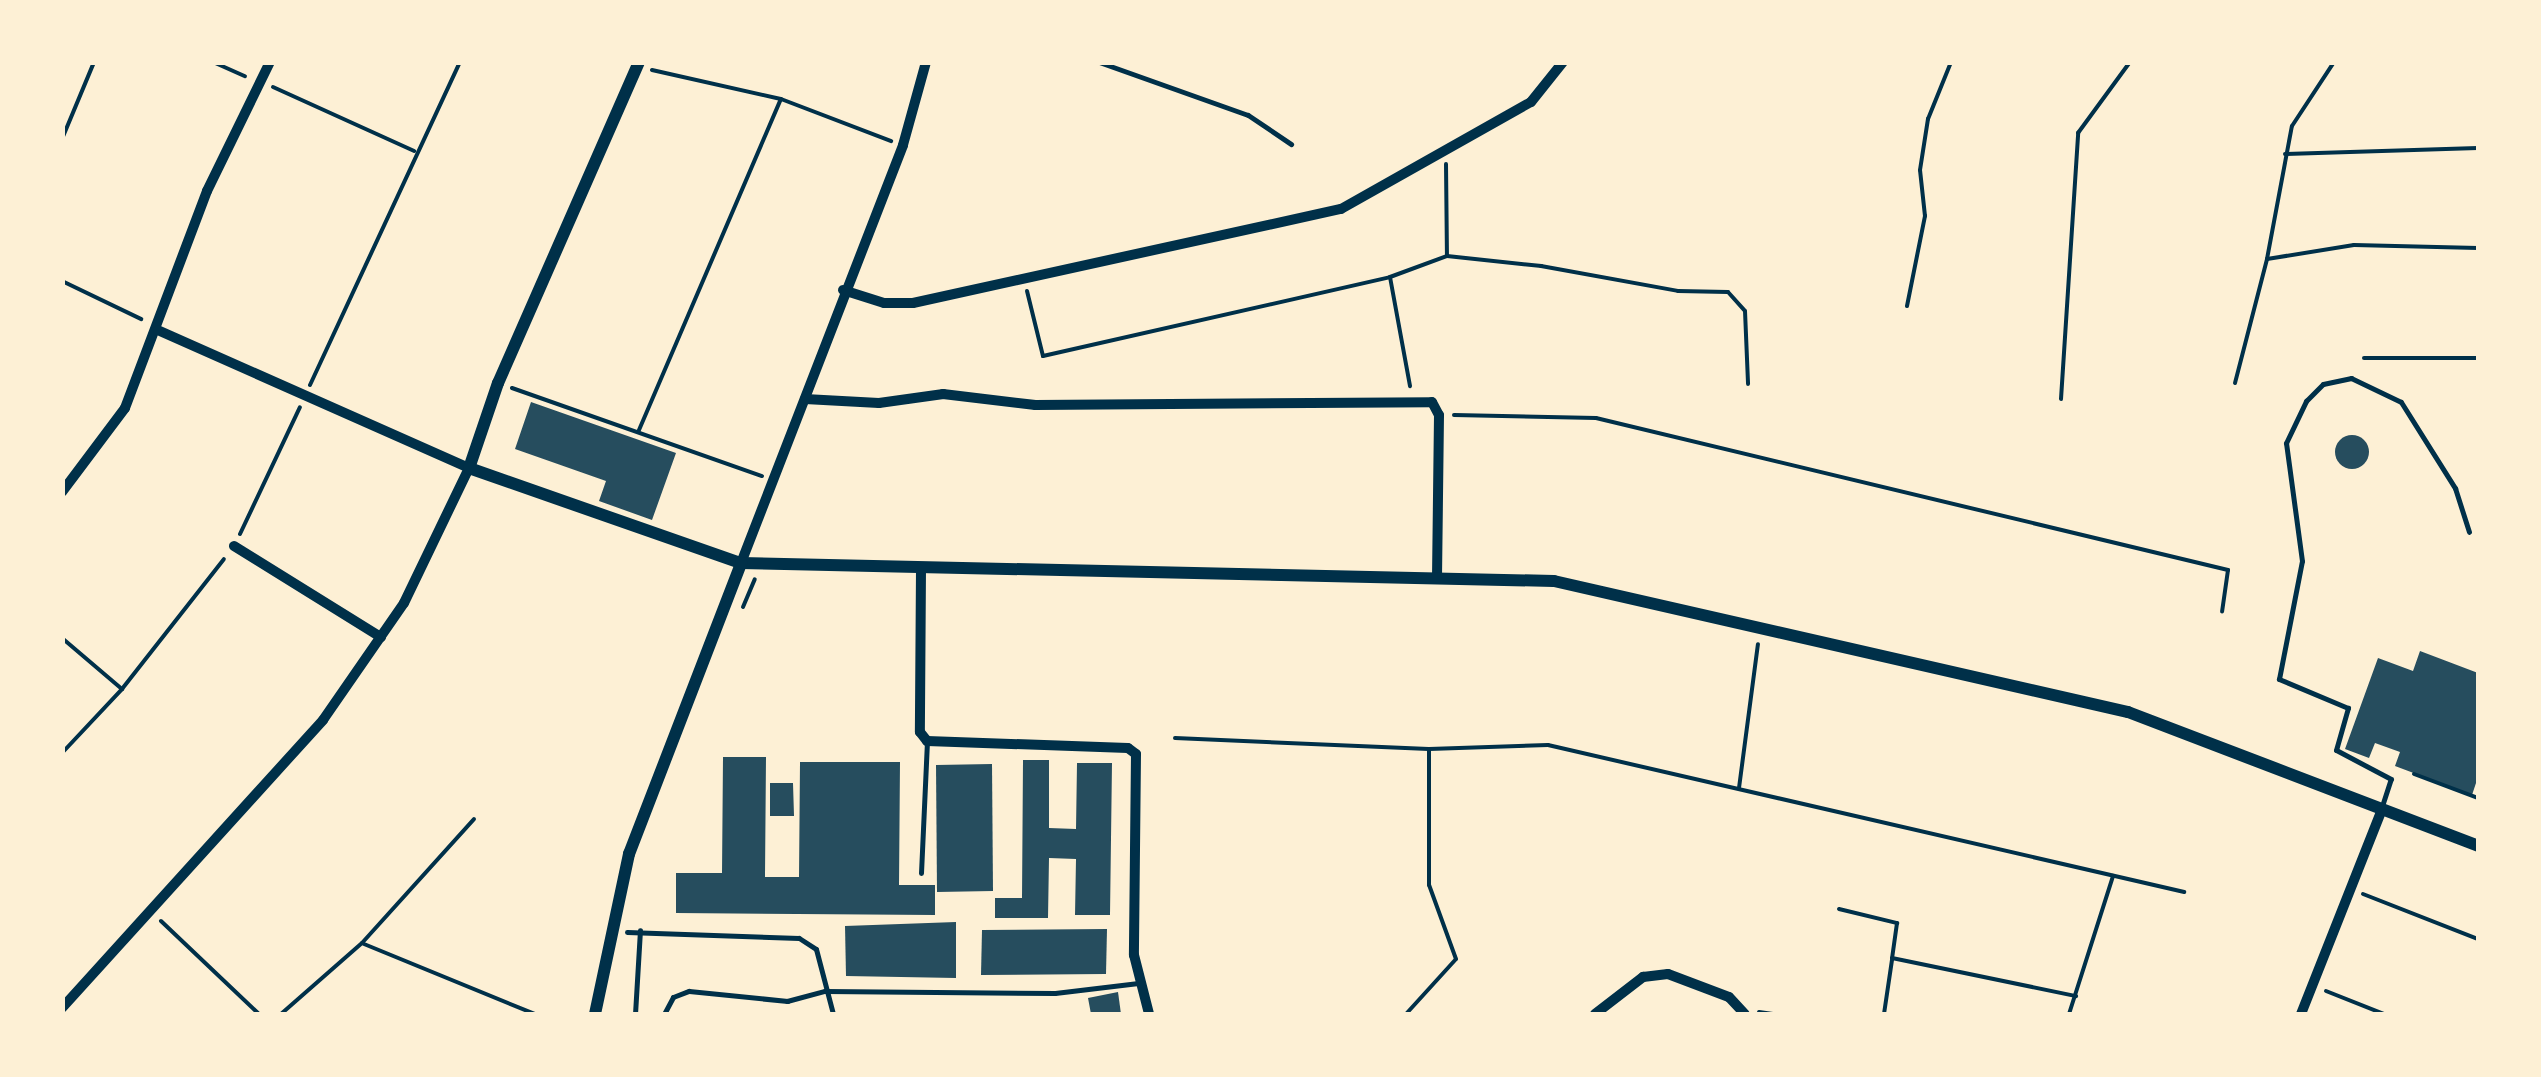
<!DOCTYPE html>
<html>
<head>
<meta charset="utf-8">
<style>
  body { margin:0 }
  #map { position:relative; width:2541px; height:1077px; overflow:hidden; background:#fdf0d5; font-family:Barlow,sans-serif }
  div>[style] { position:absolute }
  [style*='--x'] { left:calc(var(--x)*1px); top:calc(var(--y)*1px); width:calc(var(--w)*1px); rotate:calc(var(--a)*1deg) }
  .building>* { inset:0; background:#264d5e }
  .round { border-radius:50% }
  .path>* { height:4px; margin:-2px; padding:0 2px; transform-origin:2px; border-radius:2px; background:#003049 }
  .service>* { height:5px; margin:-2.5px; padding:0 2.5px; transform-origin:2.5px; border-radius:2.5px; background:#003049 }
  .minor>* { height:10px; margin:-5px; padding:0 5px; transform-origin:5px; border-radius:5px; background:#003049 }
  .tertiary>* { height:12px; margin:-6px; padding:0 6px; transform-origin:6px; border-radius:6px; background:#003049 }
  span { translate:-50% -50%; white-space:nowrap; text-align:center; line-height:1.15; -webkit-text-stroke:8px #fdf0d5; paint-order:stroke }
  .frame { position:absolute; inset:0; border:65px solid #fdf0d5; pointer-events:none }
</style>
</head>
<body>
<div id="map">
  <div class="building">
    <div style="clip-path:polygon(531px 402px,676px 453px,652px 520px,599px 501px,606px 481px,515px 449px)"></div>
    <div class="round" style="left:2335px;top:435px;width:34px;height:34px"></div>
    <div style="clip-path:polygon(2420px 651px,2478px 673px,2478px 777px,2472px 795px,2395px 766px,2400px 752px,2375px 743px,2369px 758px,2345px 749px,2378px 658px,2413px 671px)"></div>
    <div style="clip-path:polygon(723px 757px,766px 757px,765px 877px,799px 877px,800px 762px,900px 762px,899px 885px,935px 885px,935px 915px,676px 913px,676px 873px,722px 873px)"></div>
    <div style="clip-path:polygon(1023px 760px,1049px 760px,1049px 828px,1076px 829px,1077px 763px,1112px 763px,1110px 915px,1075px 915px,1076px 859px,1049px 858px,1048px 918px,995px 918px,995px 898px,1022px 898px)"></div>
    <div style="clip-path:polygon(992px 764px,993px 891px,937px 892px,936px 765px)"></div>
    <div style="clip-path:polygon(770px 783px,793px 783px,794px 816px,770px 816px)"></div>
    <div style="clip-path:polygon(956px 922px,956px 978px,846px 976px,845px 926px)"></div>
    <div style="clip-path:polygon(1107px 929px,1106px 974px,981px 975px,982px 930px)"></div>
    <div style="clip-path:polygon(1118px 992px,1121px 1014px,1091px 1014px,1088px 998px)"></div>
  </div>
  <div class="path">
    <div style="--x:213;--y:62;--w:35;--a:24"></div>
    <div style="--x:652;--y:70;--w:132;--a:12.7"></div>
    <div style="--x:781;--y:99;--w:118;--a:20.9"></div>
    <div style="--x:273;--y:87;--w:155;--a:24.4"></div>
    <div style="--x:62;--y:139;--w:83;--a:-67.4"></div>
    <div style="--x:2285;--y:154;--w:193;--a:-1.8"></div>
    <div style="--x:1446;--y:164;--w:91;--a:89.4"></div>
    <div style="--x:2267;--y:259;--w:135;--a:-79.4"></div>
    <div style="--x:2292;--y:126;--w:77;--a:-56.7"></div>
    <div style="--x:1390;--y:277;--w:111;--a:79.6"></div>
    <div style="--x:62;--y:281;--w:88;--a:25.7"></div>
    <div style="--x:1027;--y:291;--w:67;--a:76.2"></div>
    <div style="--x:1043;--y:356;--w:356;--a:-12.8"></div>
    <div style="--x:1390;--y:277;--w:61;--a:-20.2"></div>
    <div style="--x:1447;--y:256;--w:95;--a:6.1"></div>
    <div style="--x:1541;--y:266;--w:139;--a:10.3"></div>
    <div style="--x:1678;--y:291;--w:50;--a:1.1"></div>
    <div style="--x:1728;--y:292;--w:25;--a:48"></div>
    <div style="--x:1745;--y:311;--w:73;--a:87.6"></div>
    <div style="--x:1907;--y:306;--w:92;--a:-78.7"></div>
    <div style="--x:1925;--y:216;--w:46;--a:-96.2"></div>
    <div style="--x:1920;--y:170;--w:52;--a:-81.1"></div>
    <div style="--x:1928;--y:119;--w:61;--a:-68"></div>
    <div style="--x:2364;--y:358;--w:114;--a:0"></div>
    <div style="--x:2235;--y:383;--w:128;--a:-75.5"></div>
    <div style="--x:2267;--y:259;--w:88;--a:-9.1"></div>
    <div style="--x:2354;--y:245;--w:124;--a:1.4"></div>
    <div style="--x:310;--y:385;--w:356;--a:-65.1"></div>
    <div style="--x:512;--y:388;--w:265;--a:19.4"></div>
    <div style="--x:2061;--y:399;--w:267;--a:-86.3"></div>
    <div style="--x:2078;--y:133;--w:88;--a:-53.8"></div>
    <div style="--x:1454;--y:415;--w:142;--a:1.2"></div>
    <div style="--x:1596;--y:418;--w:650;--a:13.52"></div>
    <div style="--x:2228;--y:570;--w:42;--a:98.1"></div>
    <div style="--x:639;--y:430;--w:360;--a:-66.8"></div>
    <div style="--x:240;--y:534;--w:140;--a:-64.7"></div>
    <div style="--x:743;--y:607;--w:30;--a:-67"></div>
    <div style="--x:62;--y:638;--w:79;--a:40.4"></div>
    <div style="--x:1175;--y:738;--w:254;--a:2.5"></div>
    <div style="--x:1429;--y:749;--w:119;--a:-1.9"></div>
    <div style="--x:1548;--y:745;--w:653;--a:13.01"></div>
    <div style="--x:62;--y:753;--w:88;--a:-46.8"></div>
    <div style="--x:122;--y:689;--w:165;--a:-51.9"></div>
    <div style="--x:2414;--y:774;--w:68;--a:20.6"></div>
    <div style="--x:1739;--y:788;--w:145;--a:-82.5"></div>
    <div style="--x:2363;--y:894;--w:123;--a:21.4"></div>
    <div style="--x:1839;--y:909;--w:60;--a:13.6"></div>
    <div style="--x:1897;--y:923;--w:35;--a:98"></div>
    <div style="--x:1892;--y:958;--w:188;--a:11.7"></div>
    <div style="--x:161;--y:921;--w:135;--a:43.5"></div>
    <div style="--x:364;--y:944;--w:185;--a:22.3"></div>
    <div style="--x:2326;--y:991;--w:62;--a:21.6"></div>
    <div style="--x:1759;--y:1012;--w:14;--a:8"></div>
    <div style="--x:281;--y:1014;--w:108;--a:-41.2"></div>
    <div style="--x:362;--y:943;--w:167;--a:-47.9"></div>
    <div style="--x:1406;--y:1014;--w:74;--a:-47.7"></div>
    <div style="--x:1456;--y:959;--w:79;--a:-110"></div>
    <div style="--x:1429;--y:885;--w:136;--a:-90"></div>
    <div style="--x:1884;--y:1014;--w:55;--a:-81.6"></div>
    <div style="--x:2069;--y:1014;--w:145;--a:-72.3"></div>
  </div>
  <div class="service">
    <div style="--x:1099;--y:62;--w:158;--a:19.6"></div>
    <div style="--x:1248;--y:115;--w:52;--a:34"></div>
    <div style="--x:2382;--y:806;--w:28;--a:-72"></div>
    <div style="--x:2391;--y:779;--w:62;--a:-152.2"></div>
    <div style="--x:2336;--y:750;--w:44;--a:-74.1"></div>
    <div style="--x:2348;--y:708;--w:75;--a:-157.2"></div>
    <div style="--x:2279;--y:679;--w:120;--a:-79"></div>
    <div style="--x:2302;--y:561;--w:119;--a:-97.7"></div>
    <div style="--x:2286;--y:443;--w:47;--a:-64.5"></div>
    <div style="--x:2306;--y:401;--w:24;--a:-45"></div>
    <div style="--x:2323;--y:384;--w:29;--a:-12"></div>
    <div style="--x:2351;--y:378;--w:55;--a:25.6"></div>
    <div style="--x:2401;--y:402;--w:102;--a:57.9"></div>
    <div style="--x:2455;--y:488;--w:46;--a:72.3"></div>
    <div style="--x:921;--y:873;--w:132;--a:-87.4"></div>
    <div style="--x:627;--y:932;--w:172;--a:2"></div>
    <div style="--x:799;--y:938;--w:20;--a:33"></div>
    <div style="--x:816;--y:949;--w:67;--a:75.3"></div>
    <div style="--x:635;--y:1014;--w:84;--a:-86.6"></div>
    <div style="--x:664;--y:1014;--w:19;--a:-62"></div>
    <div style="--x:673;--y:997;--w:17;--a:-21"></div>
    <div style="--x:689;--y:991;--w:99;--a:5.8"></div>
    <div style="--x:787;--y:1001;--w:39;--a:-15"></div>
    <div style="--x:825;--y:991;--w:230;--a:0.5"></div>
    <div style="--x:1055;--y:993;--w:84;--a:-6.9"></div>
  </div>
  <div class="minor">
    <div style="--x:843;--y:290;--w:43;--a:17.6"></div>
    <div style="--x:884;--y:303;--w:29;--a:0"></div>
    <div style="--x:913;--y:303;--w:438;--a:-12.4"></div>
    <div style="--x:1341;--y:209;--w:218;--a:-29.4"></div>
    <div style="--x:1531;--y:102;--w:51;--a:-51.3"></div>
    <div style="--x:805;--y:399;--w:74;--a:3.1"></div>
    <div style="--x:879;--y:403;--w:65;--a:-8"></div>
    <div style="--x:943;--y:394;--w:93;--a:6.8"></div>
    <div style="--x:1035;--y:405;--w:397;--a:-0.4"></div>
    <div style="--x:1432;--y:402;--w:15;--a:62"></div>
    <div style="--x:1439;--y:415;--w:161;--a:90.7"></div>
    <div style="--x:62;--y:492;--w:105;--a:-53.1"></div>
    <div style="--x:125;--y:408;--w:232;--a:-69.3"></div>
    <div style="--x:207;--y:191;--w:144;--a:-64"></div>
    <div style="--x:234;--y:546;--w:173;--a:31.8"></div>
    <div style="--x:741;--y:563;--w:448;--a:-68.8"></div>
    <div style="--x:903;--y:145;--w:86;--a:-74.5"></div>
    <div style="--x:921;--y:569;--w:163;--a:90.4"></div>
    <div style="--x:920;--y:732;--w:11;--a:52"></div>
    <div style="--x:927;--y:741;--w:201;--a:2"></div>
    <div style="--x:1128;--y:748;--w:10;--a:37"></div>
    <div style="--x:1136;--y:754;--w:201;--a:90.6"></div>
    <div style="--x:1134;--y:955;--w:61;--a:75.7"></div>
    <div style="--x:62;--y:1008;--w:389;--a:-47.8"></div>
    <div style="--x:323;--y:720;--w:142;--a:-55.3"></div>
    <div style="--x:404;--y:603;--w:150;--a:-64.3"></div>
    <div style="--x:469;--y:468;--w:340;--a:-156.1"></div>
    <div style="--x:1595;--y:1014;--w:61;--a:-37.6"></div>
    <div style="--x:1643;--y:977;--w:25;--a:-7"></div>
    <div style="--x:1668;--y:974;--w:65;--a:20.7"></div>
    <div style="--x:1729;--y:997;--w:23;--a:47"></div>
    <div style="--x:2301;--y:1014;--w:220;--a:-68.4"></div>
  </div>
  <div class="tertiary">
    <div style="--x:639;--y:62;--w:351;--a:113.7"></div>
    <div style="--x:498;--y:383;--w:90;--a:108.8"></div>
    <div style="--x:469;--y:468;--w:288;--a:19.3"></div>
    <div style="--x:741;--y:563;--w:813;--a:1.27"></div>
    <div style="--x:1554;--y:581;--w:589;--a:12.86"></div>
    <div style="--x:2128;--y:712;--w:375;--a:20.9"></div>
    <div style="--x:595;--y:1014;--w:164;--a:-78"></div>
    <div style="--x:629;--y:854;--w:312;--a:-68.9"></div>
  </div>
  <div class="frame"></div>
</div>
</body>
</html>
